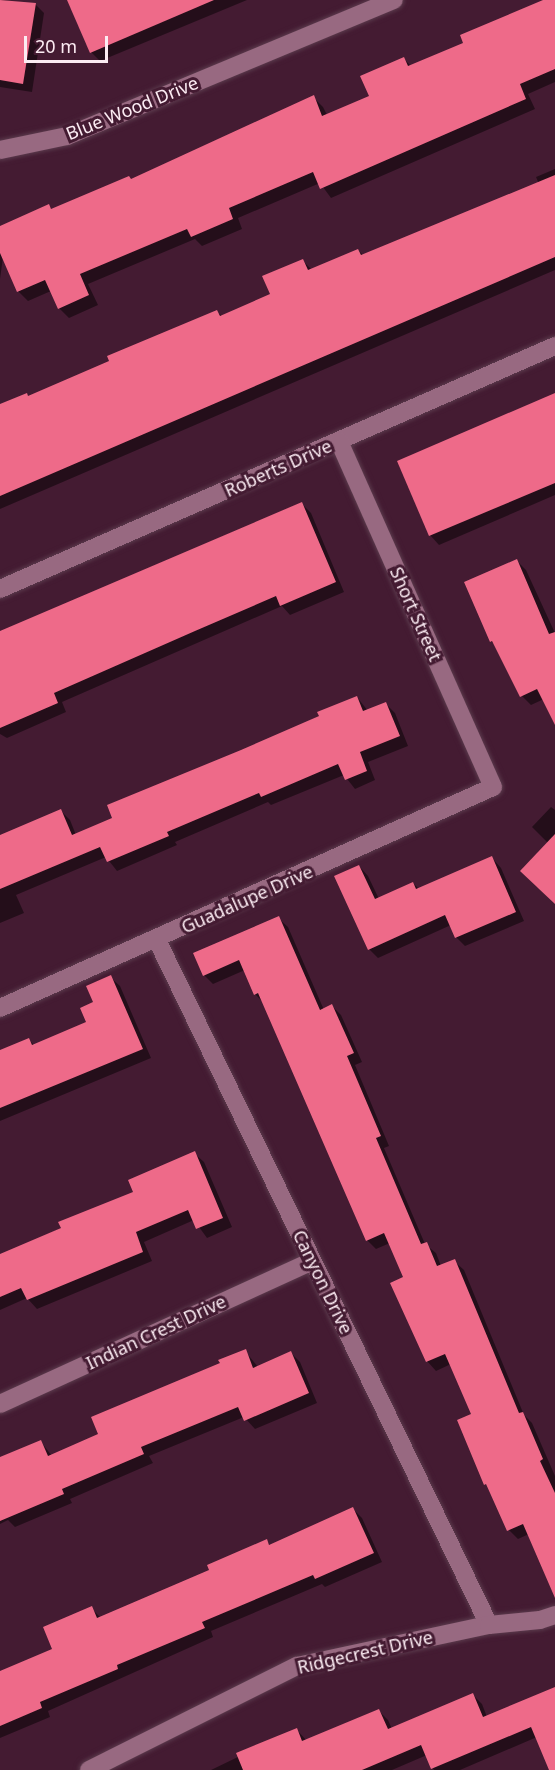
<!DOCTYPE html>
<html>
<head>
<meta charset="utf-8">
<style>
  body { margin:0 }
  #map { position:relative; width:555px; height:1770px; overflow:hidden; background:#441b32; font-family:"Noto Sans",sans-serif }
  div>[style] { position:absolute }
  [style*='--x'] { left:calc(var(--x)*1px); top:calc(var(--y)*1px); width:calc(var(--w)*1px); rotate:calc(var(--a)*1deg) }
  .shadow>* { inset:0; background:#0007 }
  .building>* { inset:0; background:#ee6a89 }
  .roads { filter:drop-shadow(0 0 2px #5b3b4d) drop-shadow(0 0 2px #5b3b4d) }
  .minor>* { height:18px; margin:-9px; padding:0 9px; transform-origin:9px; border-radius:9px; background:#986981 }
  span { translate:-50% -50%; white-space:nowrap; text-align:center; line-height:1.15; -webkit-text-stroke:6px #441b32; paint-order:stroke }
  .street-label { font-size:18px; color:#fcecf3 }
  .scale { position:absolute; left:24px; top:36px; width:84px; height:27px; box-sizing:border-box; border:3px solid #fcecf3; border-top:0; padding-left:8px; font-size:18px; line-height:21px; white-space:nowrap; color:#fcecf3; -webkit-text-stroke:4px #441b32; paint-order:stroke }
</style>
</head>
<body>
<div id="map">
  <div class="shadow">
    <div style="clip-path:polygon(0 0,35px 4px,44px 13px,32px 92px,0 87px)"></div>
    <div style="clip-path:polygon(69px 0,247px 0,100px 61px,91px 52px)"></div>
    <div style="clip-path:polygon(545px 0,555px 0,555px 82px,528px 94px,535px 109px,331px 198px,320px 183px,238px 218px,242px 229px,202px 246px,195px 239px,88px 284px,98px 305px,69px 318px,59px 308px,51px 291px,28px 301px,18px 291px,3px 257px,0 279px,0 228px,48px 206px,52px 210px,132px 180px,313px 97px,323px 107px,327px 115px,371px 97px,404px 59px,411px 66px,465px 43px)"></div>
    <div style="clip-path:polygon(555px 169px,555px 270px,0 509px,0 405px,29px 397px,111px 362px,217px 312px,222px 316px,272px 295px,302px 260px,312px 270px,358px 250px,364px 256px,539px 184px,536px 177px)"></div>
    <div style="clip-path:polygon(555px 396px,555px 495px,439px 545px,430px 535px)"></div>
    <div style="clip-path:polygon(301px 503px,311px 513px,344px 592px,290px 615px,282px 606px,62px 702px,66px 712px,7px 738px,0 734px,0 632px)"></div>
    <div style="clip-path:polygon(517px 561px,526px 570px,555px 633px,555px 716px,544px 699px,531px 705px,522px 696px,496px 646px,491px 641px)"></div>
    <div style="clip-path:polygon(357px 697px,368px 711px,386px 704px,395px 713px,408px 746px,368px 762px,375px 780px,355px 789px,344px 775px,271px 805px,268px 802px,175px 842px,177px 845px,117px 871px,106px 857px,16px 895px,24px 913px,0 923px,0 861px,61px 811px,70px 820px,76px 835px,114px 818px)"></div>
    <div style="clip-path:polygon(551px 807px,555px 810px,555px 903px,548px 843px,532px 827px)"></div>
    <div style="clip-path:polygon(492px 858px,501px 868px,524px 921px,465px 946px,456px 937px,451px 925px,378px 958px,369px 949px,359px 866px,368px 876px,379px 899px,413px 883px,419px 889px)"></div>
    <div style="clip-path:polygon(278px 918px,288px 927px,324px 1010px,332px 1006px,341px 1015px,362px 1062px,355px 1065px,389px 1146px,384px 1148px,425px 1244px,436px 1253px,441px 1266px,454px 1261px,464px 1270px,524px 1415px,532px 1423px,555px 1476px,555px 1569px,529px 1534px,518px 1539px,509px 1530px,472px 1415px,451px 1364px,436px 1371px,427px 1361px,405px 1278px,390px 1243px,376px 1249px,367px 1240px,264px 1003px,255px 994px,245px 970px,213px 984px,204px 975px)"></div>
    <div style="clip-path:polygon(110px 977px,120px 986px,151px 1058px,0 1121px,0 1052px,29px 1040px,35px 1046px,88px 1023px)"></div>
    <div style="clip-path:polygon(194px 1153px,204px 1162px,232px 1227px,207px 1238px,194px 1220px,144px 1242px,152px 1261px,37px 1309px,27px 1298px,0 1310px,0 1257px,135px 1193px)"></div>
    <div style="clip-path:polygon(245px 1351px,258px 1367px,291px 1353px,300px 1362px,317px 1403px,255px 1429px,244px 1417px,149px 1456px,153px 1463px,70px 1499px,72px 1503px,15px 1527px,8px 1520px,0 1524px,0 1459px,41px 1442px,52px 1456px,100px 1435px)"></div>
    <div style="clip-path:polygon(353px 1509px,362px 1518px,382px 1562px,325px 1587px,322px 1584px,211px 1631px,213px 1637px,48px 1711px,50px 1717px,0 1738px,0 1672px,54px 1649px,91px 1608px,101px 1618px,211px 1571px,266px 1541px,271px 1546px)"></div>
    <div style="clip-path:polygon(555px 1688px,555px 1756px,537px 1737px,460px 1770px,434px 1770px,427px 1755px,392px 1770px,211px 1770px,296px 1729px,307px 1741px,379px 1711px,388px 1720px,392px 1729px,473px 1695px,482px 1704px,487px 1717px)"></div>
  </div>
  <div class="building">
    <div style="clip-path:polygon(0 0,36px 3px,23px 84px,0 80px)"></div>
    <div style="clip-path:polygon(67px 0,214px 0,90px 53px)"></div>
    <div style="clip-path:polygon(543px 0,555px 0,555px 69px,520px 84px,526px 99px,320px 189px,313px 172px,229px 208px,233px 219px,191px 237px,187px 229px,80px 274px,89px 295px,58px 309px,45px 280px,17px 292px,0 253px,0 226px,49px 204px,51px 209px,129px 176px,131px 179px,314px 95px,322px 116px,369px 96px,360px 76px,404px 57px,408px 66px,463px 43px,460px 35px)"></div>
    <div style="clip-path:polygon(555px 175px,555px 257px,0 496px,0 404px,27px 393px,28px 396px,109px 361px,107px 356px,217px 310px,220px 316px,270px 294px,262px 276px,303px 259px,308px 270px,358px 249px,361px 255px)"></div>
    <div style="clip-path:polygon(555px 393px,555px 483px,429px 536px,397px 461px)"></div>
    <div style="clip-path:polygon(302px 502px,336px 582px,280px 606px,276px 596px,195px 631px,54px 693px,58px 703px,0 728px,0 631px)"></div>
    <div style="clip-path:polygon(517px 559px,549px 634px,555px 632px,555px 725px,537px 689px,520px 697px,492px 641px,490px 642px,464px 582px)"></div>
    <div style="clip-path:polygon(357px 696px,363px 711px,386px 702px,400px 736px,360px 752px,367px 771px,345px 780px,338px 764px,261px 797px,259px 793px,167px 832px,169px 836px,107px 862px,100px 847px,0 889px,0 835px,61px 809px,72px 835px,112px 818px,107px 805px,241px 750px,319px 716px,317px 712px)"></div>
    <div style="clip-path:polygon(555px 834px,555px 904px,520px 871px)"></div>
    <div style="clip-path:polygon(492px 856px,516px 912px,455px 938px,445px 915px,368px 950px,334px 876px,359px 865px,375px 899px,413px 882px,416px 889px)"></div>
    <div style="clip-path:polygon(279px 916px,320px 1010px,332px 1004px,354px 1053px,347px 1056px,381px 1136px,376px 1138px,421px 1244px,427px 1242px,437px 1266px,455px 1259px,519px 1413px,523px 1412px,543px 1459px,540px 1461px,555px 1493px,555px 1598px,523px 1524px,507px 1531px,486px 1484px,484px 1485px,457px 1420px,471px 1414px,445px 1354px,426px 1362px,390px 1283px,403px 1277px,384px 1233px,366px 1241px,258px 993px,254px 995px,239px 960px,203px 976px,193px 953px)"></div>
    <div style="clip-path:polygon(111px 975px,143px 1049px,0 1108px,0 1050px,29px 1038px,32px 1045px,86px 1022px,80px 1008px,93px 1002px,86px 986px)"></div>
    <div style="clip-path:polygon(195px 1151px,223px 1218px,196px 1229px,188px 1210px,136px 1232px,143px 1252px,27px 1300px,21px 1288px,0 1297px,0 1254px,61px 1228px,58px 1222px,133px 1192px,128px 1180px)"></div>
    <div style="clip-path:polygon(246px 1349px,253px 1368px,291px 1351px,309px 1393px,244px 1421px,238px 1407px,141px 1447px,144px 1454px,62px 1489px,64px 1494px,0 1521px,0 1457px,41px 1440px,48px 1456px,98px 1434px,91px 1417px,220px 1363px,218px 1360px)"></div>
    <div style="clip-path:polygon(353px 1507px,374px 1553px,315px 1579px,313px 1575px,202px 1622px,205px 1628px,117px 1665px,118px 1669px,40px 1702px,42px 1708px,0 1726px,0 1671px,52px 1649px,43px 1627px,92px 1606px,97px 1618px,209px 1570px,207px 1565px,267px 1539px,269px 1545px)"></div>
    <div style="clip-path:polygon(555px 1687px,555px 1770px,549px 1770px,531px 1727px,431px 1769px,421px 1745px,362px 1770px,243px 1770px,236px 1753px,297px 1728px,302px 1741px,379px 1709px,388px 1729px,473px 1693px,483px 1717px)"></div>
  </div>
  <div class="roads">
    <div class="minor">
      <div style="--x:0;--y:150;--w:68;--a:-11.8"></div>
      <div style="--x:67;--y:136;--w:354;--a:-22.6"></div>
      <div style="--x:0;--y:589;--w:606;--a:-23.65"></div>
      <div style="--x:157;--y:940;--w:761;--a:64.14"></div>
      <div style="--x:0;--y:1008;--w:540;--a:-24.15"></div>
      <div style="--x:493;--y:787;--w:379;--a:-114"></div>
      <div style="--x:0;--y:1404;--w:343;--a:-24.6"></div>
      <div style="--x:89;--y:1770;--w:233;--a:-26.6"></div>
      <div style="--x:297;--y:1666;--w:196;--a:-12.1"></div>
      <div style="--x:489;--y:1625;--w:51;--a:-5.6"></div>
      <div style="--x:540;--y:1620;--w:16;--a:-18"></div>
    </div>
  </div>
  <div class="street-label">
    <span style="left:132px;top:108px;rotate:-22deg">Blue Wood Drive</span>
    <span style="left:278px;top:468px;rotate:-24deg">Roberts Drive</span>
    <span style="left:416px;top:614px;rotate:66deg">Short Street</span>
    <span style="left:247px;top:899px;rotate:-24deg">Guadalupe Drive</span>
    <span style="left:323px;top:1282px;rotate:64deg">Canyon Drive</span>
    <span style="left:156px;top:1332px;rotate:-25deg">Indian Crest Drive</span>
    <span style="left:365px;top:1652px;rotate:-13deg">Ridgecrest Drive</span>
  </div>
  <div class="scale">20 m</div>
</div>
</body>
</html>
